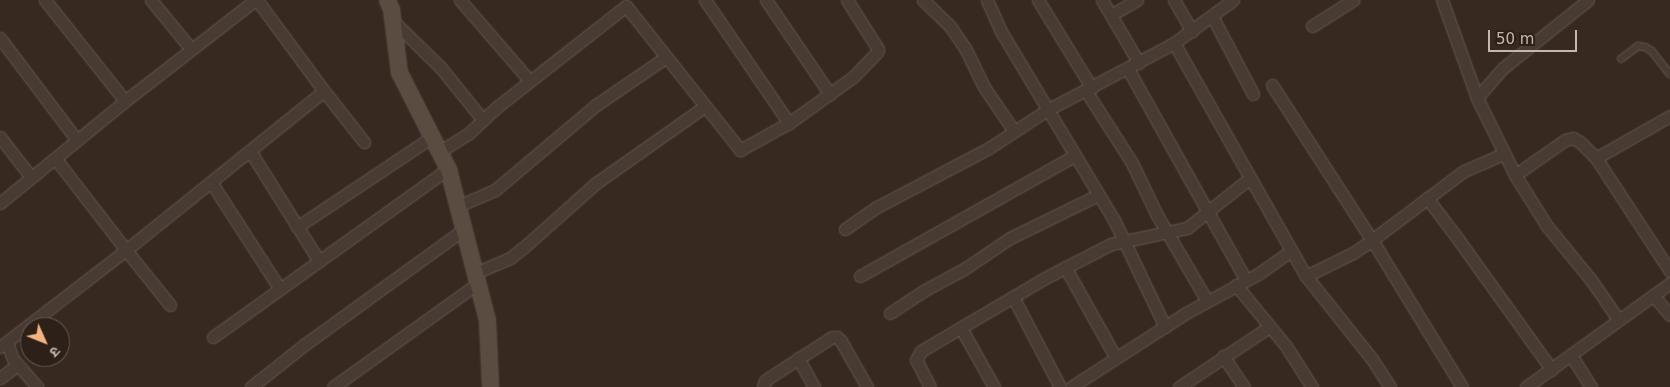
<!DOCTYPE html>
<html>
<head>
<meta charset="utf-8">
<style>
  body { margin:0 }
  #map { position:relative; width:1670px; height:387px; overflow:hidden; background:#372920; font-family:"DejaVu Sans","Noto Sans Devanagari",sans-serif }
  div>[style] { position:absolute }
  [style*='--x'] { left:calc(var(--x)*1px); top:calc(var(--y)*1px); width:calc(var(--w)*1px); rotate:calc(var(--a)*1deg) }
  .roads { filter:drop-shadow(0 0 1px #655951) drop-shadow(0 0 1px #655951) }
  .lane>* { height:5.5px; margin:-2.75px; padding:0 2.75px; transform-origin:2.75px; border-radius:2.75px; background:#473b33 }
  .street>* { height:11px; margin:-5.5px; padding:0 5.5px; transform-origin:5.5px; border-radius:5.5px; background:#473b33 }
  .secondary>* { height:15px; margin:-7.5px; padding:0 7.5px; transform-origin:7.5px; border-radius:7.5px; background:#5a4c41 }
  span { translate:-50% -50%; white-space:nowrap; text-align:center; line-height:1.15; -webkit-text-stroke:4px #2c2019; paint-order:stroke }
  .north { position:absolute; left:20px; top:317px; width:50px; height:50px; box-sizing:border-box; background:#2c2019; border:1px solid #695c54; border-radius:50%; rotate:134deg; font-size:14px; font-weight:700; line-height:20px; text-align:center; color:#c4b7ad }
  .north::after { content:''; display:block; margin:auto; width:18px; height:22px; background:#f7b37f; clip-path:polygon(50% 0,100% 100%,50% 72%,0 100%) }
  .scale { position:absolute; left:1488px; top:30px; width:89px; height:22px; box-sizing:border-box; border:2px solid #c4b7ad; border-top:0; padding-left:6px; font-size:15px; line-height:18px; white-space:nowrap; color:#c4b7ad; -webkit-text-stroke:4px #2c2019; paint-order:stroke }
</style>
</head>
<body>
<div id="map">
  <div class="roads">
    <div class="lane">
      <div style="--x:1621;--y:59;--w:21;--a:-37"></div>
      <div style="--x:1638;--y:46;--w:7;--a:8"></div>
      <div style="--x:1645;--y:47;--w:8;--a:30"></div>
      <div style="--x:1652;--y:51;--w:29;--a:52"></div>
    </div>
    <div class="street">
      <div style="--x:45;--y:0;--w:129;--a:51.6"></div>
      <div style="--x:151;--y:0;--w:63;--a:50.8"></div>
      <div style="--x:460;--y:0;--w:106;--a:49.2"></div>
      <div style="--x:705;--y:0;--w:149;--a:55.7"></div>
      <div style="--x:766;--y:0;--w:114;--a:55.8"></div>
      <div style="--x:923;--y:0;--w:37;--a:44"></div>
      <div style="--x:950;--y:26;--w:27;--a:56"></div>
      <div style="--x:965;--y:48;--w:43;--a:64"></div>
      <div style="--x:984;--y:87;--w:53;--a:55.7"></div>
      <div style="--x:987;--y:0;--w:36;--a:66"></div>
      <div style="--x:1002;--y:33;--w:220;--a:59.1"></div>
      <div style="--x:1115;--y:222;--w:116;--a:64.5"></div>
      <div style="--x:1038;--y:0;--w:103;--a:58.5"></div>
      <div style="--x:1102;--y:0;--w:73;--a:59.6"></div>
      <div style="--x:1174;--y:0;--w:36;--a:60"></div>
      <div style="--x:1233;--y:0;--w:73;--a:143.9"></div>
      <div style="--x:1174;--y:43;--w:268;--a:60.5"></div>
      <div style="--x:1306;--y:276;--w:106;--a:51.5"></div>
      <div style="--x:1372;--y:359;--w:33;--a:57"></div>
      <div style="--x:1442;--y:0;--w:104;--a:70.3"></div>
      <div style="--x:1588;--y:0;--w:110;--a:141.3"></div>
      <div style="--x:1502;--y:69;--w:38;--a:131"></div>
      <div style="--x:1477;--y:98;--w:86;--a:63.7"></div>
      <div style="--x:1515;--y:175;--w:60;--a:57.9"></div>
      <div style="--x:1547;--y:226;--w:70;--a:50.8"></div>
      <div style="--x:1591;--y:280;--w:47;--a:55.3"></div>
      <div style="--x:1111;--y:15;--w:30;--a:-30"></div>
      <div style="--x:1212;--y:16;--w:88;--a:62.3"></div>
      <div style="--x:392;--y:20;--w:69;--a:44.4"></div>
      <div style="--x:441;--y:68;--w:67;--a:51.1"></div>
      <div style="--x:1312;--y:26;--w:49;--a:-32.4"></div>
      <div style="--x:0;--y:38;--w:128;--a:53"></div>
      <div style="--x:1128;--y:69;--w:242;--a:60.8"></div>
      <div style="--x:1272;--y:85;--w:184;--a:57.2"></div>
      <div style="--x:1372;--y:240;--w:172;--a:58.5"></div>
      <div style="--x:324;--y:91;--w:65;--a:51.9"></div>
      <div style="--x:1086;--y:91;--w:85;--a:57.4"></div>
      <div style="--x:1132;--y:163;--w:58;--a:64.3"></div>
      <div style="--x:1157;--y:215;--w:99;--a:59.8"></div>
      <div style="--x:0;--y:137;--w:51;--a:52.2"></div>
      <div style="--x:250;--y:151;--w:130;--a:57.9"></div>
      <div style="--x:439;--y:152;--w:36;--a:-32"></div>
      <div style="--x:469;--y:133;--w:38;--a:-43"></div>
      <div style="--x:497;--y:107;--w:164;--a:-38.1"></div>
      <div style="--x:626;--y:6;--w:184;--a:51.6"></div>
      <div style="--x:740;--y:150;--w:56;--a:-28.9"></div>
      <div style="--x:789;--y:123;--w:79;--a:-35.7"></div>
      <div style="--x:853;--y:77;--w:35;--a:-46"></div>
      <div style="--x:877;--y:52;--w:3;--a:-72"></div>
      <div style="--x:878;--y:49;--w:58;--a:-122.3"></div>
      <div style="--x:1596;--y:158;--w:85;--a:-29.6"></div>
      <div style="--x:1515;--y:175;--w:61;--a:-35"></div>
      <div style="--x:1565;--y:140;--w:8;--a:-14"></div>
      <div style="--x:1573;--y:138;--w:8;--a:30"></div>
      <div style="--x:1580;--y:142;--w:23;--a:45"></div>
      <div style="--x:1596;--y:158;--w:135;--a:56.8"></div>
      <div style="--x:211;--y:182;--w:127;--a:57.2"></div>
      <div style="--x:1427;--y:198;--w:46;--a:52.9"></div>
      <div style="--x:1455;--y:235;--w:166;--a:54.3"></div>
      <div style="--x:0;--y:203;--w:161;--a:-39.2"></div>
      <div style="--x:125;--y:101;--w:165;--a:-37.8"></div>
      <div style="--x:458;--y:206;--w:40;--a:-23.4"></div>
      <div style="--x:495;--y:190;--w:132;--a:-40.1"></div>
      <div style="--x:596;--y:105;--w:85;--a:-34.4"></div>
      <div style="--x:297;--y:227;--w:162;--a:-33.7"></div>
      <div style="--x:845;--y:229;--w:39;--a:-35"></div>
      <div style="--x:877;--y:207;--w:127;--a:-27.8"></div>
      <div style="--x:989;--y:148;--w:69;--a:-33.2"></div>
      <div style="--x:1047;--y:110;--w:144;--a:-27.8"></div>
      <div style="--x:1065;--y:267;--w:104;--a:60.7"></div>
      <div style="--x:475;--y:273;--w:38;--a:-23"></div>
      <div style="--x:510;--y:258;--w:16;--a:-38"></div>
      <div style="--x:523;--y:248;--w:98;--a:-41.7"></div>
      <div style="--x:596;--y:183;--w:133;--a:-35.2"></div>
      <div style="--x:860;--y:276;--w:245;--a:-29.3"></div>
      <div style="--x:1306;--y:276;--w:52;--a:-26.1"></div>
      <div style="--x:1353;--y:253;--w:23;--a:-34"></div>
      <div style="--x:1372;--y:240;--w:115;--a:-36.9"></div>
      <div style="--x:1464;--y:171;--w:43;--a:-23.6"></div>
      <div style="--x:1236;--y:285;--w:79;--a:50.7"></div>
      <div style="--x:1286;--y:346;--w:49;--a:57.6"></div>
      <div style="--x:1653;--y:295;--w:26;--a:50"></div>
      <div style="--x:1013;--y:297;--w:102;--a:62.4"></div>
      <div style="--x:170;--y:305;--w:70;--a:-128.7"></div>
      <div style="--x:126;--y:250;--w:254;--a:-38.8"></div>
      <div style="--x:324;--y:91;--w:113;--a:-126.4"></div>
      <div style="--x:890;--y:313;--w:42;--a:-33.3"></div>
      <div style="--x:925;--y:290;--w:44;--a:-28.3"></div>
      <div style="--x:964;--y:269;--w:55;--a:-34"></div>
      <div style="--x:1010;--y:238;--w:98;--a:-26"></div>
      <div style="--x:961;--y:328;--w:68;--a:60.8"></div>
      <div style="--x:213;--y:337;--w:289;--a:-35.6"></div>
      <div style="--x:7;--y:342;--w:18;--a:71"></div>
      <div style="--x:13;--y:359;--w:37;--a:49"></div>
      <div style="--x:0;--y:347;--w:159;--a:-37.6"></div>
      <div style="--x:126;--y:250;--w:116;--a:-127.7"></div>
      <div style="--x:1571;--y:355;--w:38;--a:58"></div>
      <div style="--x:1223;--y:356;--w:37;--a:56"></div>
      <div style="--x:798;--y:358;--w:33;--a:61"></div>
      <div style="--x:0;--y:378;--w:21;--a:-37"></div>
      <div style="--x:251;--y:387;--w:68;--a:-38.4"></div>
      <div style="--x:304;--y:345;--w:198;--a:-35.9"></div>
      <div style="--x:333;--y:387;--w:178;--a:-35.6"></div>
      <div style="--x:763;--y:387;--w:6;--a:-72"></div>
      <div style="--x:765;--y:381;--w:6;--a:-39"></div>
      <div style="--x:770;--y:377;--w:74;--a:-32.8"></div>
      <div style="--x:832;--y:337;--w:5;--a:0"></div>
      <div style="--x:837;--y:337;--w:6;--a:45"></div>
      <div style="--x:841;--y:341;--w:53;--a:60.5"></div>
      <div style="--x:930;--y:387;--w:30;--a:-117"></div>
      <div style="--x:916;--y:360;--w:10;--a:-61"></div>
      <div style="--x:921;--y:351;--w:142;--a:-30.5"></div>
      <div style="--x:1043;--y:279;--w:76;--a:-27.2"></div>
      <div style="--x:1111;--y:244;--w:78;--a:-11.9"></div>
      <div style="--x:1187;--y:228;--w:80;--a:-38.4"></div>
      <div style="--x:1071;--y:387;--w:137;--a:-32.8"></div>
      <div style="--x:1186;--y:313;--w:82;--a:-28.4"></div>
      <div style="--x:1258;--y:274;--w:40;--a:-34.9"></div>
      <div style="--x:1179;--y:387;--w:108;--a:-33.7"></div>
      <div style="--x:1526;--y:387;--w:178;--a:-35.8"></div>
    </div>
    <div class="secondary">
      <div style="--x:387;--y:0;--w:10;--a:66"></div>
      <div style="--x:391;--y:9;--w:64;--a:82.8"></div>
      <div style="--x:399;--y:72;--w:109;--a:63.2"></div>
      <div style="--x:448;--y:169;--w:156;--a:75.5"></div>
      <div style="--x:487;--y:320;--w:67;--a:87.4"></div>
    </div>
  </div>
  <div class="north">उ</div>
  <div class="scale">50 m</div>
</div>
</body>
</html>
